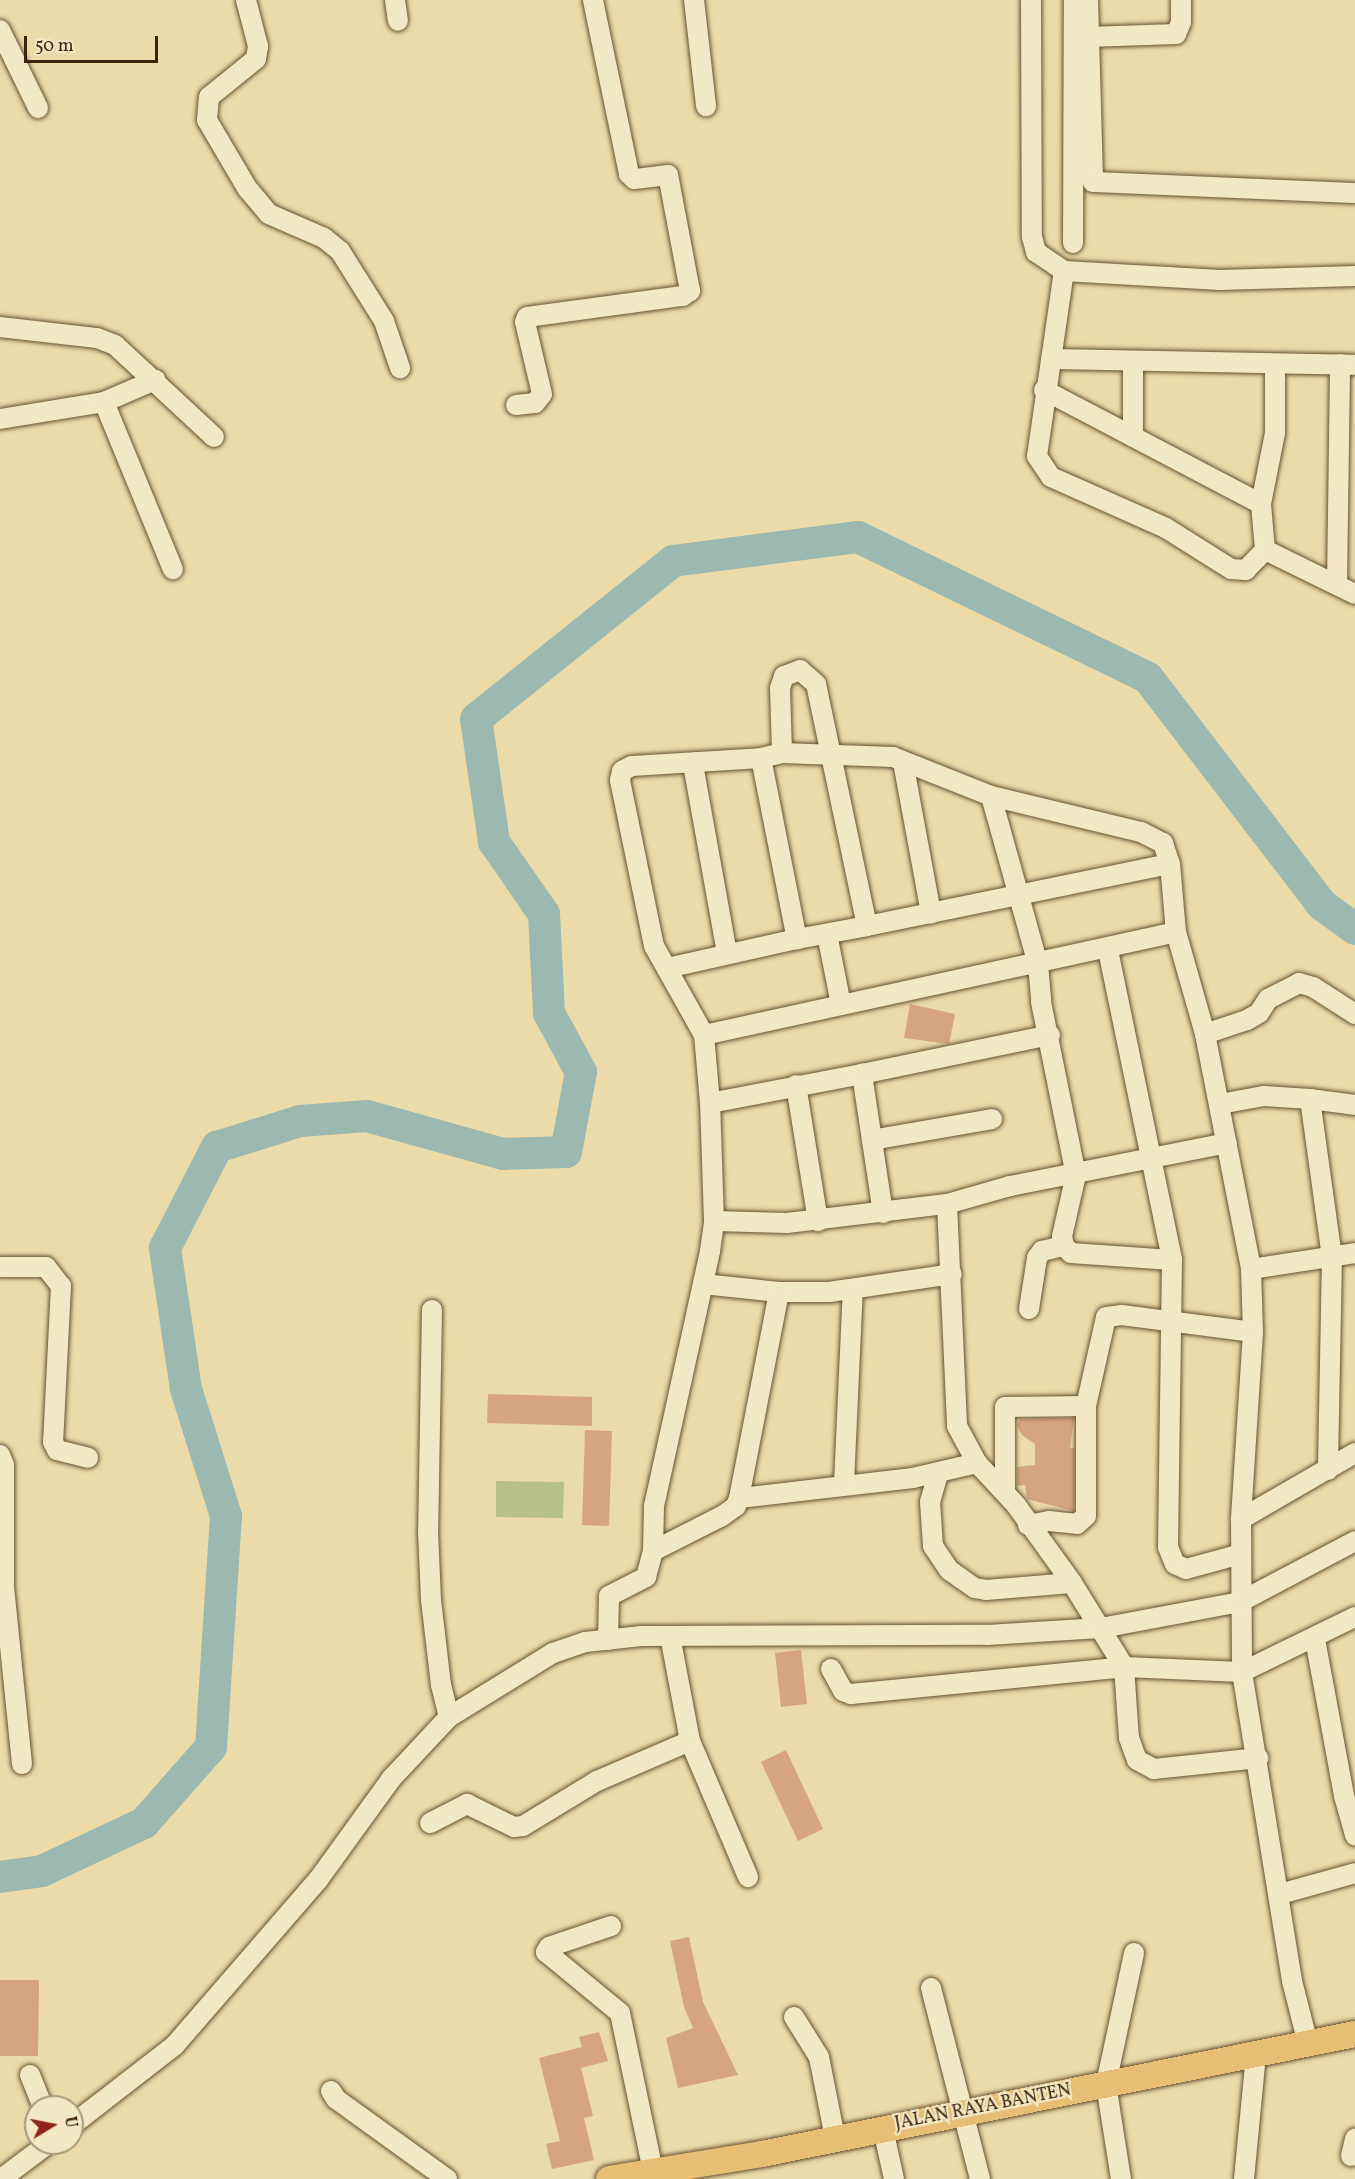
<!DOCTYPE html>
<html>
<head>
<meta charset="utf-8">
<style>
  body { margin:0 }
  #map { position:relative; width:1355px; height:2179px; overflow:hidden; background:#ebdba8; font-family:Vollkorn,serif }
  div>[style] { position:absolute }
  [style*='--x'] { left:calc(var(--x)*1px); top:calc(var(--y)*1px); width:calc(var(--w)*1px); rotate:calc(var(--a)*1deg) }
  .green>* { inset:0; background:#b7c088 }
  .river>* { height:32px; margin:-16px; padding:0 16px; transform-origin:16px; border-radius:16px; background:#9bb9b0 }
  .building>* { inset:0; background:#d6a580 }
  .roads { filter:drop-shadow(0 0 2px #685032) drop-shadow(0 0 2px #685032) }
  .minor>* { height:20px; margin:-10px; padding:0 10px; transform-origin:10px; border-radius:10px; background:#f2e8c6 }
  .major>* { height:26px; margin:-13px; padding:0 13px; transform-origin:13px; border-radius:13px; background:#e6be74 }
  span { translate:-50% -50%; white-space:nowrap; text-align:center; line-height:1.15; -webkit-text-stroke:4.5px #f2e8c6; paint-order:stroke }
  .street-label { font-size:18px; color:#3d220a }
  .north { position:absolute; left:24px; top:2095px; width:60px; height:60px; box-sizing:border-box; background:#f2e8c6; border:2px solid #aa997b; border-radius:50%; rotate:80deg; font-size:16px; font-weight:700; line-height:24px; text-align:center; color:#3d220a }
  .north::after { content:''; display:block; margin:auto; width:21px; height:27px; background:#8f2418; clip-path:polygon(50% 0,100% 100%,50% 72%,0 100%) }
  .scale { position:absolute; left:24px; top:36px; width:134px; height:27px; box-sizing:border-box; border:3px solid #3d220a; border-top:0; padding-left:8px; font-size:18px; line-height:21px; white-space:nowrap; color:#3d220a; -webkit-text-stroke:4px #f2e8c6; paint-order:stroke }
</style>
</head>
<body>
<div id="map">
  <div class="green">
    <div style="clip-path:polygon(496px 1481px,564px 1482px,563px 1518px,496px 1517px)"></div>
  </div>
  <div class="river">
    <div style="--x:0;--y:1877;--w:42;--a:-8.1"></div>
    <div style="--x:42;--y:1871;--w:113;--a:-25.2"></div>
    <div style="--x:144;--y:1823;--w:101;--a:-48.6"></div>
    <div style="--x:211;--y:1747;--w:231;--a:-86.3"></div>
    <div style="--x:226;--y:1516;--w:133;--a:-107.5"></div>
    <div style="--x:186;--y:1389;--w:143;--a:-98.5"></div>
    <div style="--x:165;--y:1248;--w:114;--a:-62.8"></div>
    <div style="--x:217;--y:1147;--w:87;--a:-17.4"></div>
    <div style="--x:300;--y:1121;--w:67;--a:-4.3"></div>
    <div style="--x:367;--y:1116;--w:141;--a:15.6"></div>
    <div style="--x:503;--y:1154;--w:63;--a:-1.8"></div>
    <div style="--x:566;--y:1152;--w:81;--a:-79.4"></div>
    <div style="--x:581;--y:1072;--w:67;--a:-118.5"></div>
    <div style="--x:549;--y:1013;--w:99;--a:-92.9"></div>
    <div style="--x:544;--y:914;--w:88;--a:-124.8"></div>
    <div style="--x:494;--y:842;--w:124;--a:-98.3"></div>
    <div style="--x:476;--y:719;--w:253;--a:-38.7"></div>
    <div style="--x:673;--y:561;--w:187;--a:-7.4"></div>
    <div style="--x:858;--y:537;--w:322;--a:25.9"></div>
    <div style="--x:1148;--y:678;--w:286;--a:52.5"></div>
    <div style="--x:1322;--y:905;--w:41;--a:36"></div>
  </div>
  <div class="building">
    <div style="clip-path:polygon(910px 1004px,955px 1014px,949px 1044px,904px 1038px)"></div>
    <div style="clip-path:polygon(488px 1394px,592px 1397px,592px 1426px,487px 1423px)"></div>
    <div style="clip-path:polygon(1074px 1418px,1070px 1448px,1074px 1448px,1074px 1511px,1027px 1499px,1025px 1485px,1017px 1486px,1017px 1467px,1035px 1465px,1035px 1444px,1022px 1435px,1017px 1425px,1020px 1419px)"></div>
    <div style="clip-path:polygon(585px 1430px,612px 1431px,609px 1526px,582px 1525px)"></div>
    <div style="clip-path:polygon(801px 1650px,807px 1704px,781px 1707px,775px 1653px)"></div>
    <div style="clip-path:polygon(786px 1750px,823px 1829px,798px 1841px,761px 1762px)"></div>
    <div style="clip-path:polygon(689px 1937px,703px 2002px,738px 2075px,678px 2088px,666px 2038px,693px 2028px,684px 2007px,670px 1941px)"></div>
    <div style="clip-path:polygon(0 1980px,39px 1980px,38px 2056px,0 2056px)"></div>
    <div style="clip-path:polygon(599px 2032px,608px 2061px,581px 2068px,593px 2116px,584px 2118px,594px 2160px,552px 2169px,546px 2144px,560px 2141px,539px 2058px,582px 2047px,579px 2037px)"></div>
  </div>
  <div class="roads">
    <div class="minor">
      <div style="--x:246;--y:0;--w:48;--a:75.4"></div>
      <div style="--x:258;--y:46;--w:13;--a:99"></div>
      <div style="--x:256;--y:59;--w:60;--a:141"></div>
      <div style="--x:209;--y:97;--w:23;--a:95"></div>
      <div style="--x:207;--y:120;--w:79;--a:59.5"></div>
      <div style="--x:247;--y:188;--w:34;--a:50"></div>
      <div style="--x:269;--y:214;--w:60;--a:23.6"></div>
      <div style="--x:324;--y:238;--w:21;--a:39"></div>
      <div style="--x:340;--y:251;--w:83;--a:57.8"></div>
      <div style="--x:384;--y:321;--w:50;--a:71.2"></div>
      <div style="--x:395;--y:0;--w:21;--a:82"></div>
      <div style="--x:694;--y:0;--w:107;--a:83.5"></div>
      <div style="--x:1031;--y:0;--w:237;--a:89.8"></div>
      <div style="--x:1032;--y:237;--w:16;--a:75"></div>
      <div style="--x:1036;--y:252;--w:34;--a:34"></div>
      <div style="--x:1088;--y:0;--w:182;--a:88.4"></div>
      <div style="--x:1093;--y:182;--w:262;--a:2.4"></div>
      <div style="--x:0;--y:30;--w:87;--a:64"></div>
      <div style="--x:1087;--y:37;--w:89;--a:-1.9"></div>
      <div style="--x:1176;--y:34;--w:13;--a:-67"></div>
      <div style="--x:1181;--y:22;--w:22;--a:-90"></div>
      <div style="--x:1073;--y:243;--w:243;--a:-89.8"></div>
      <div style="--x:0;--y:327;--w:98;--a:6.5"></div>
      <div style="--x:97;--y:338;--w:19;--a:21"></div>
      <div style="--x:115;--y:345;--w:135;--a:42.9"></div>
      <div style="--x:1051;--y:359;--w:304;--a:1.1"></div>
      <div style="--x:1275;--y:365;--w:68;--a:90"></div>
      <div style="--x:1275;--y:433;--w:72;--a:101.2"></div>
      <div style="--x:1261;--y:504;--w:46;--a:85"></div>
      <div style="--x:1265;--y:550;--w:28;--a:134"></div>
      <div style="--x:1246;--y:570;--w:15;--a:-176"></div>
      <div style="--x:1231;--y:569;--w:77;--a:-147.8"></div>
      <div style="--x:1166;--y:528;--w:126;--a:-156.1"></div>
      <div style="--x:1051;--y:477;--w:25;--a:-124"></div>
      <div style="--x:1037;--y:456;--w:187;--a:-81.7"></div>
      <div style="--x:1064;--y:271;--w:156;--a:3.3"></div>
      <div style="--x:1220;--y:280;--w:135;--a:-1.7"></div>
      <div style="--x:1044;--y:390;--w:245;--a:27.7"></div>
      <div style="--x:104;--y:402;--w:56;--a:-23.3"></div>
      <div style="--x:516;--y:405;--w:19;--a:-6"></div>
      <div style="--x:535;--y:403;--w:11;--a:-52"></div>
      <div style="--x:542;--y:394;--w:74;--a:-103.3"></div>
      <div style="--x:525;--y:322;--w:5;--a:-68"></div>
      <div style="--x:527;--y:317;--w:157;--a:-7.7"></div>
      <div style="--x:683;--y:296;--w:9;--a:-36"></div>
      <div style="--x:690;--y:291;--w:118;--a:-100.7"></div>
      <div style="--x:668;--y:175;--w:34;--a:173"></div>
      <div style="--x:634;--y:179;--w:7;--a:-135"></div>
      <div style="--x:629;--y:174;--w:178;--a:-101.7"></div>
      <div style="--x:0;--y:419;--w:105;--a:-9.3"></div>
      <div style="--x:104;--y:402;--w:181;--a:67.6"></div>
      <div style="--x:1133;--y:437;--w:75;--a:-90"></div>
      <div style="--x:1265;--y:550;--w:100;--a:26.1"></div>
      <div style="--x:1337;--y:585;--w:221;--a:-89.2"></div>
      <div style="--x:761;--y:758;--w:185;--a:78.8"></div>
      <div style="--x:797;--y:939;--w:71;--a:-10.5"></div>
      <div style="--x:867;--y:926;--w:247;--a:-101.9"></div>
      <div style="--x:816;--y:684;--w:21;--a:-139"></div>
      <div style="--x:800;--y:670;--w:17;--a:159"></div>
      <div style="--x:784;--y:676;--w:13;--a:108"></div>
      <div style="--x:780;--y:688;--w:65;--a:88.2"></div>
      <div style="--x:696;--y:762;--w:8;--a:104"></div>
      <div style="--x:694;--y:770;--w:186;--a:79.8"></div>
      <div style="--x:903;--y:762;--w:154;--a:79.5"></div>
      <div style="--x:991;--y:796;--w:174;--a:74.4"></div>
      <div style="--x:1038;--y:964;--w:38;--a:85"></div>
      <div style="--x:1041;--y:1002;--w:177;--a:78.6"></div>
      <div style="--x:1076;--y:1175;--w:63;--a:102.9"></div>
      <div style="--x:1062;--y:1236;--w:10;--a:79"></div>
      <div style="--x:1064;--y:1246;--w:10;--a:45"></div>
      <div style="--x:1071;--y:1253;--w:101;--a:4"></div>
      <div style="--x:867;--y:926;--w:309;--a:-11.6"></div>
      <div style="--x:827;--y:934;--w:72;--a:78.8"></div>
      <div style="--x:1108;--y:950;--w:317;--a:78.3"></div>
      <div style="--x:1172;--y:1260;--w:287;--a:90.8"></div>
      <div style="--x:1168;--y:1547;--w:18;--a:68"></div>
      <div style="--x:1175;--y:1564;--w:12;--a:24"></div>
      <div style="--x:1186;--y:1569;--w:57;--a:-15.3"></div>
      <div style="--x:667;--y:968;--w:133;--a:-12.6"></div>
      <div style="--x:1205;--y:1034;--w:44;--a:-18.4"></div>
      <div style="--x:1247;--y:1020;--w:14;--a:-30"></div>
      <div style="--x:1259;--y:1013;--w:17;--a:-57"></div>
      <div style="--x:1268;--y:999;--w:35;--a:-27"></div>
      <div style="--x:1299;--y:983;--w:15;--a:16"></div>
      <div style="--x:1313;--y:987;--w:50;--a:32.7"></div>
      <div style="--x:704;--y:1035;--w:483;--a:-12.3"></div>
      <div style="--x:796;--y:1085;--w:138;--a:80.8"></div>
      <div style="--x:1310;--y:1099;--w:45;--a:7.6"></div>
      <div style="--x:710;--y:1103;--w:155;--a:-10.8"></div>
      <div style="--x:1220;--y:1104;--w:45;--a:-10.3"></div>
      <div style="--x:1264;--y:1096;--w:46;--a:3.7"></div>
      <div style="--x:1310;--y:1099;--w:160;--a:82.1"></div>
      <div style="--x:1332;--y:1257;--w:213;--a:91.1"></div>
      <div style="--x:872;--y:1140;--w:122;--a:-9.9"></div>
      <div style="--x:947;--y:1204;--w:222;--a:87.4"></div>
      <div style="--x:957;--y:1426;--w:42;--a:61.6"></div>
      <div style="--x:977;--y:1463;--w:57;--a:47.1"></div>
      <div style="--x:1016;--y:1505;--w:96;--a:54.3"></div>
      <div style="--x:1072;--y:1583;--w:99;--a:58.2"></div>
      <div style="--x:1124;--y:1667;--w:71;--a:86"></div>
      <div style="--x:1129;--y:1738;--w:23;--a:70"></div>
      <div style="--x:1137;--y:1760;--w:19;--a:28"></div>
      <div style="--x:1154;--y:1769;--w:105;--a:-6"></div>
      <div style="--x:883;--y:1213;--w:141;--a:-98.6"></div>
      <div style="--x:862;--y:1074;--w:192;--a:-11.7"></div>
      <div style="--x:714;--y:1221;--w:73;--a:1.6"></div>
      <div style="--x:787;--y:1223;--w:161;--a:-6.8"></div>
      <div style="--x:947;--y:1204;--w:66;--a:-15.9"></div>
      <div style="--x:1010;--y:1186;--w:221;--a:-11.2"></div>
      <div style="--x:0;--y:1267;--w:46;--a:0"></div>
      <div style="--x:46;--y:1267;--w:24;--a:52"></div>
      <div style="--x:61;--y:1286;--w:156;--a:92.9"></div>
      <div style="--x:53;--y:1442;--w:9;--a:63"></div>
      <div style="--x:57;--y:1450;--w:32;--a:14"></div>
      <div style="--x:1251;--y:1269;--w:105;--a:-8.7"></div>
      <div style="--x:703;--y:1284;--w:76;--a:6"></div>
      <div style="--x:779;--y:1292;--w:50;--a:0"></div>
      <div style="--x:829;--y:1292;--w:124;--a:-8.3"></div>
      <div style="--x:1029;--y:1309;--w:52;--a:-81.1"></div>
      <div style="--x:1037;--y:1258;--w:9;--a:-54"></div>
      <div style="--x:1042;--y:1251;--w:23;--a:-13"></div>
      <div style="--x:432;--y:1310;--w:221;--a:91"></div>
      <div style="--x:428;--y:1531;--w:69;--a:87.5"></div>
      <div style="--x:431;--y:1600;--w:86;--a:83.3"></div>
      <div style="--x:441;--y:1685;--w:33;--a:76"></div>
      <div style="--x:0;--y:1455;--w:11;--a:68"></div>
      <div style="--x:4;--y:1465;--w:122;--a:90"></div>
      <div style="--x:4;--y:1587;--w:178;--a:84.2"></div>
      <div style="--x:977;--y:1463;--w:66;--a:166.8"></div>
      <div style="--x:913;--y:1478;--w:175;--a:173.4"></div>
      <div style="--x:739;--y:1498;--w:9;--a:111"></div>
      <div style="--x:736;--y:1506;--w:17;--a:144"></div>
      <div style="--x:722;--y:1516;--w:77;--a:153.1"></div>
      <div style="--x:653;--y:1551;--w:45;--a:-88.7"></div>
      <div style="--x:654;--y:1506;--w:261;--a:-77.6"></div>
      <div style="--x:710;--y:1251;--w:30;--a:-82"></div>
      <div style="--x:714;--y:1221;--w:118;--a:-91.9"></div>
      <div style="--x:710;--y:1103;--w:68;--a:-95"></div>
      <div style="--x:704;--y:1035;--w:102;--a:-119.3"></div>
      <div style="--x:654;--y:946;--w:169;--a:-101.6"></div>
      <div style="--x:620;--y:780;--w:9;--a:-77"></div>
      <div style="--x:622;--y:771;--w:11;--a:-27"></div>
      <div style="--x:632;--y:766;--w:129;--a:-3.5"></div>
      <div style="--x:761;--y:758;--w:22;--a:-13"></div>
      <div style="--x:782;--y:753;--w:111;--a:2.1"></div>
      <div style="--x:893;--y:757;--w:105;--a:21.7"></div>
      <div style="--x:991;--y:796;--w:154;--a:13.5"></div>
      <div style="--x:1141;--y:832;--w:25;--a:27"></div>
      <div style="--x:1163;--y:843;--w:22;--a:72"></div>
      <div style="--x:1170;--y:864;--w:68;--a:85"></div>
      <div style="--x:1176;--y:932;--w:106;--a:74.1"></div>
      <div style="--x:1205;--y:1034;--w:239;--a:78.9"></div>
      <div style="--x:1251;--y:1269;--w:63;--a:88.2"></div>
      <div style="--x:1253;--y:1332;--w:187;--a:93.7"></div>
      <div style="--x:1241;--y:1519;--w:153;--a:89.6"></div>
      <div style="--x:1242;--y:1672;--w:313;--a:80.8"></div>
      <div style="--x:1292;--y:1981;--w:65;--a:75.7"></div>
      <div style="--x:938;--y:1474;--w:29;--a:106"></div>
      <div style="--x:930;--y:1502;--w:44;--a:86.1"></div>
      <div style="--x:933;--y:1546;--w:29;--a:56"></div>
      <div style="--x:949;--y:1570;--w:32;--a:35"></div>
      <div style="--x:975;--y:1588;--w:11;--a:10"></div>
      <div style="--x:986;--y:1590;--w:86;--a:-4.7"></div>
      <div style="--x:844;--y:1484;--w:195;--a:-87.4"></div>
      <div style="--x:1005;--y:1491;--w:84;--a:-90"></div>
      <div style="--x:1005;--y:1407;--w:81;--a:-0.7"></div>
      <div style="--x:739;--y:1498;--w:210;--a:-79"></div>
      <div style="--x:1241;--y:1519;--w:132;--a:-30.1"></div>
      <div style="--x:1028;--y:1525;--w:21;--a:-11"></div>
      <div style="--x:1049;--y:1521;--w:28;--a:6"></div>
      <div style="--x:1077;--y:1524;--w:12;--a:-42"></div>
      <div style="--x:1086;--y:1516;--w:110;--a:-90"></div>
      <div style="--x:1086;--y:1406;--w:91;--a:-77.3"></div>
      <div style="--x:1106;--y:1317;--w:16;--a:-7"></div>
      <div style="--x:1122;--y:1315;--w:132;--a:7.4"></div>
      <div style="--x:670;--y:1636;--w:107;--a:79.2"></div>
      <div style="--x:690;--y:1741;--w:148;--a:66.9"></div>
      <div style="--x:1315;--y:1639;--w:160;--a:79.5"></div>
      <div style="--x:1344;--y:1796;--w:41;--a:74.2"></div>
      <div style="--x:608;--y:1640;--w:44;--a:-88.7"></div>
      <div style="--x:609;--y:1596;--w:42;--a:-27.2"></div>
      <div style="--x:646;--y:1577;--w:27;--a:-75"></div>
      <div style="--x:831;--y:1669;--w:25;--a:61"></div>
      <div style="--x:843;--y:1691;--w:9;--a:21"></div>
      <div style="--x:851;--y:1694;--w:274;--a:-5.6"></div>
      <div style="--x:1124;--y:1667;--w:118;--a:2.4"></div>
      <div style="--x:1242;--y:1672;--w:126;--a:-26"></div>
      <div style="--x:430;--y:1823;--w:42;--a:-27.2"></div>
      <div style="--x:467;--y:1804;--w:52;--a:26.1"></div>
      <div style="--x:514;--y:1827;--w:9;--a:-6"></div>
      <div style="--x:523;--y:1826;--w:87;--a:-31.3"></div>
      <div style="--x:597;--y:1781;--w:101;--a:-23.3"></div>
      <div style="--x:1280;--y:1894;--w:78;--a:-15.6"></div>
      <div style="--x:611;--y:1926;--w:65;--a:161.3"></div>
      <div style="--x:549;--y:1947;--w:6;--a:121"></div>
      <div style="--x:546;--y:1952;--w:96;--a:39.5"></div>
      <div style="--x:620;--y:2013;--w:161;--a:78.2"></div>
      <div style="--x:931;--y:1988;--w:197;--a:75.6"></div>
      <div style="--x:794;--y:2017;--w:47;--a:58"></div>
      <div style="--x:819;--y:2057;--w:83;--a:78.8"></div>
      <div style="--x:30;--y:2075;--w:35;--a:68"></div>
      <div style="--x:331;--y:2091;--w:9;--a:58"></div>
      <div style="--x:336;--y:2099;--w:137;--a:35.8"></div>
      <div style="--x:72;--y:2125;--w:130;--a:-37.8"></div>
      <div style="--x:175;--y:2045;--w:218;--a:-49.1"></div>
      <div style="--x:318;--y:1880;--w:125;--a:-54.1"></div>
      <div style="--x:391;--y:1779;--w:85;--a:-46.9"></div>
      <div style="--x:449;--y:1717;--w:122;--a:-31.6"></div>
      <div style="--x:553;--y:1653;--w:34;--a:-19"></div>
      <div style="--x:585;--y:1642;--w:57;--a:-6"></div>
      <div style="--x:642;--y:1636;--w:345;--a:-0.2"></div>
      <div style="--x:987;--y:1635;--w:114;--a:-3.5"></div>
      <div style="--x:1101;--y:1628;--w:141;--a:-10.6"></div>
      <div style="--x:1240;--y:1602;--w:130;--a:-27.9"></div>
      <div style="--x:883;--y:2129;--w:51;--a:77.6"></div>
      <div style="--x:1351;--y:2156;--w:18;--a:-77"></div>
      <div style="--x:1;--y:2179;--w:60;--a:-36.9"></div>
      <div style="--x:1121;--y:2179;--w:96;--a:-99"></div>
      <div style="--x:1106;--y:2084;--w:134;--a:-77.9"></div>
      <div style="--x:1244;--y:2179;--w:125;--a:-84.5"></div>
    </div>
    <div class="major">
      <div style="--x:609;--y:2179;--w:155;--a:-9.3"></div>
      <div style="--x:762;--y:2154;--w:605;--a:-11.44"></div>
    </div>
  </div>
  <div class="street-label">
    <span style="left:983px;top:2108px;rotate:-11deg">JALAN RAYA BANTEN</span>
  </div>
  <div class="north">U</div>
  <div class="scale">50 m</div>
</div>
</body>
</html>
